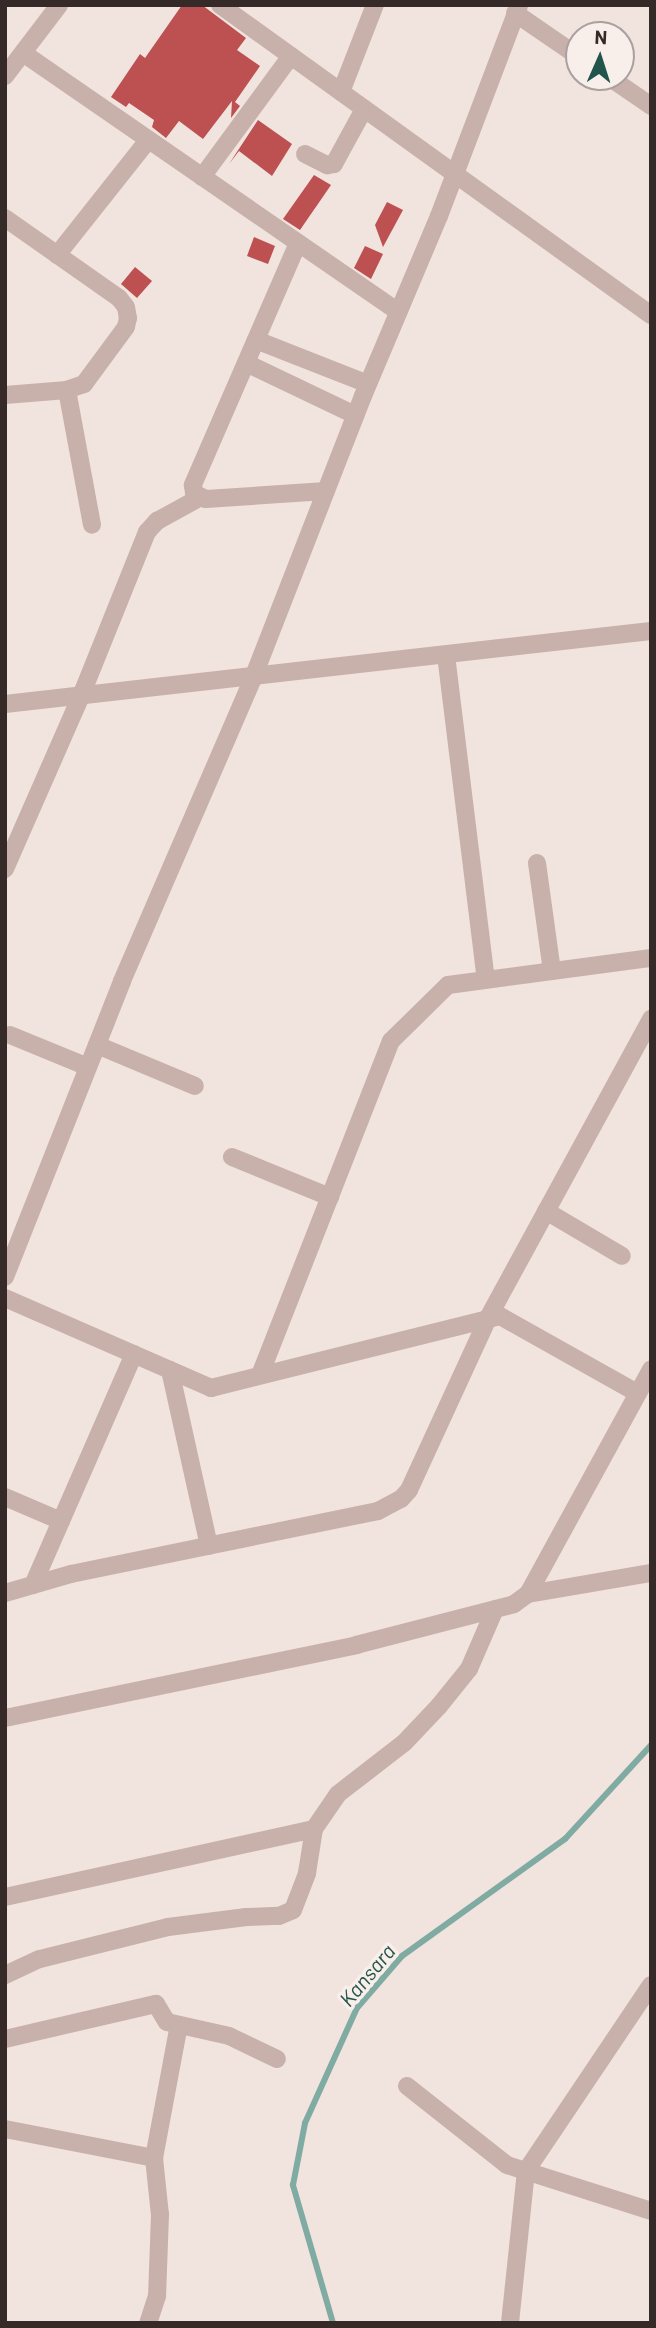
<!DOCTYPE html>
<html>
<head>
<meta charset="utf-8">
<style>
  body { margin:0 }
  #map { position:relative; width:656px; height:2328px; overflow:hidden; background:#f1e3de; font-family:Barlow,sans-serif }
  div>[style] { position:absolute }
  [style*='--x'] { left:calc(var(--x)*1px); top:calc(var(--y)*1px); width:calc(var(--w)*1px); rotate:calc(var(--a)*1deg) }
  .stream>* { height:6px; margin:-3px; padding:0 3px; transform-origin:3px; border-radius:3px; background:#7faba2 }
  .building>* { inset:0; background:#bd5051 }
  .minor>* { height:18px; margin:-9px; padding:0 9px; transform-origin:9px; border-radius:9px; background:#c8b1ab }
  span { translate:-50% -50%; white-space:nowrap; text-align:center; line-height:1.15; -webkit-text-stroke:7px #f8eeea; paint-order:stroke }
  .water-label { font-size:21px; color:#22544b; font-style:italic }
  .frame { position:absolute; inset:0; border:7px solid #362a29; pointer-events:none }
  .north { position:absolute; left:565px; top:21px; width:70px; height:70px; box-sizing:border-box; background:#f8eeea; border:2px solid #aaa09d; border-radius:50%; rotate:3deg; font-size:19px; font-weight:700; line-height:28px; text-align:center; color:#362a29 }
  .north::after { content:''; display:block; margin:auto; width:24px; height:32px; background:#22544b; clip-path:polygon(50% 0,100% 100%,50% 72%,0 100%) }
</style>
</head>
<body>
<div id="map">
  <div class="stream">
    <div style="--x:333;--y:2323;--w:144;--a:-106.2"></div>
    <div style="--x:293;--y:2185;--w:63;--a:-79"></div>
    <div style="--x:305;--y:2123;--w:126;--a:-65.7"></div>
    <div style="--x:357;--y:2008;--w:69;--a:-49.1"></div>
    <div style="--x:402;--y:1956;--w:201;--a:-35.7"></div>
    <div style="--x:565;--y:1839;--w:127;--a:-47.5"></div>
  </div>
  <div class="building">
    <div style="clip-path:polygon(182px 5px,202px 5px,246px 38px,237px 50px,260px 66px,235px 102px,240px 106px,231px 118px,232px 101px,203px 139px,179px 121px,166px 138px,152px 127px,154px 120px,129px 103px,126px 107px,111px 97px,140px 54px,145px 58px)"></div>
    <div style="clip-path:polygon(258px 120px,292px 144px,272px 176px,239px 151px,229px 164px)"></div>
    <div style="clip-path:polygon(314px 175px,331px 185px,300px 230px,283px 219px)"></div>
    <div style="clip-path:polygon(387px 202px,403px 210px,383px 247px,375px 225px)"></div>
    <div style="clip-path:polygon(254px 237px,275px 246px,268px 264px,247px 256px)"></div>
    <div style="clip-path:polygon(365px 246px,383px 254px,371px 279px,354px 268px)"></div>
    <div style="clip-path:polygon(135px 267px,152px 281px,137px 298px,121px 284px)"></div>
  </div>
  <div class="minor">
    <div style="--x:220;--y:5;--w:531;--a:35.73"></div>
    <div style="--x:515;--y:13;--w:78;--a:34.5"></div>
    <div style="--x:23;--y:53;--w:456;--a:34.6"></div>
    <div style="--x:5;--y:76;--w:89;--a:-52.7"></div>
    <div style="--x:609;--y:77;--w:51;--a:34.6"></div>
    <div style="--x:341;--y:92;--w:93;--a:-68.7"></div>
    <div style="--x:305;--y:154;--w:25;--a:27"></div>
    <div style="--x:327;--y:165;--w:7;--a:-8"></div>
    <div style="--x:334;--y:164;--w:63;--a:-61.4"></div>
    <div style="--x:202;--y:177;--w:150;--a:-53.7"></div>
    <div style="--x:5;--y:218;--w:139;--a:35.1"></div>
    <div style="--x:119;--y:298;--w:11;--a:52"></div>
    <div style="--x:126;--y:307;--w:11;--a:80"></div>
    <div style="--x:128;--y:318;--w:9;--a:103"></div>
    <div style="--x:126;--y:327;--w:71;--a:126.4"></div>
    <div style="--x:84;--y:384;--w:18;--a:161"></div>
    <div style="--x:67;--y:390;--w:62;--a:175.4"></div>
    <div style="--x:298;--y:243;--w:264;--a:113.5"></div>
    <div style="--x:193;--y:485;--w:8;--a:83"></div>
    <div style="--x:194;--y:493;--w:13;--a:27"></div>
    <div style="--x:206;--y:499;--w:120;--a:-3.8"></div>
    <div style="--x:57;--y:255;--w:147;--a:-51.6"></div>
    <div style="--x:256;--y:340;--w:120;--a:21.4"></div>
    <div style="--x:246;--y:363;--w:121;--a:25.5"></div>
    <div style="--x:67;--y:390;--w:137;--a:79.5"></div>
    <div style="--x:446;--y:655;--w:327;--a:83"></div>
    <div style="--x:5;--y:704;--w:650;--a:-6.45"></div>
    <div style="--x:537;--y:863;--w:109;--a:82.1"></div>
    <div style="--x:5;--y:869;--w:189;--a:-66.3"></div>
    <div style="--x:81;--y:696;--w:177;--a:-68.1"></div>
    <div style="--x:147;--y:532;--w:15;--a:-48"></div>
    <div style="--x:157;--y:521;--w:48;--a:-28.7"></div>
    <div style="--x:10;--y:1035;--w:84;--a:22.3"></div>
    <div style="--x:97;--y:1045;--w:106;--a:22.7"></div>
    <div style="--x:232;--y:1157;--w:106;--a:22.2"></div>
    <div style="--x:546;--y:1211;--w:88;--a:30.6"></div>
    <div style="--x:5;--y:1277;--w:318;--a:-68.4"></div>
    <div style="--x:122;--y:981;--w:330;--a:-66.6"></div>
    <div style="--x:253;--y:678;--w:303;--a:-68.7"></div>
    <div style="--x:363;--y:396;--w:195;--a:-67.1"></div>
    <div style="--x:439;--y:216;--w:226;--a:-69.2"></div>
    <div style="--x:5;--y:1298;--w:225;--a:23.6"></div>
    <div style="--x:211;--y:1388;--w:298;--a:-14"></div>
    <div style="--x:500;--y:1316;--w:157;--a:29.3"></div>
    <div style="--x:170;--y:1370;--w:180;--a:77.5"></div>
    <div style="--x:260;--y:1375;--w:359;--a:-68.6"></div>
    <div style="--x:391;--y:1041;--w:80;--a:-44.5"></div>
    <div style="--x:448;--y:985;--w:205;--a:-7.6"></div>
    <div style="--x:5;--y:1497;--w:61;--a:23.2"></div>
    <div style="--x:33;--y:1585;--w:252;--a:-66.4"></div>
    <div style="--x:5;--y:1593;--w:69;--a:-16.1"></div>
    <div style="--x:71;--y:1574;--w:313;--a:-11.6"></div>
    <div style="--x:378;--y:1511;--w:26;--a:-28"></div>
    <div style="--x:401;--y:1499;--w:12;--a:-48"></div>
    <div style="--x:409;--y:1490;--w:189;--a:-65.3"></div>
    <div style="--x:488;--y:1318;--w:341;--a:-61.4"></div>
    <div style="--x:528;--y:1594;--w:125;--a:-9.7"></div>
    <div style="--x:5;--y:1718;--w:359;--a:-11.7"></div>
    <div style="--x:356;--y:1645;--w:163;--a:-14.5"></div>
    <div style="--x:514;--y:1604;--w:17;--a:-36"></div>
    <div style="--x:528;--y:1594;--w:256;--a:-61.3"></div>
    <div style="--x:5;--y:1897;--w:316;--a:-12.4"></div>
    <div style="--x:5;--y:1975;--w:38;--a:-25"></div>
    <div style="--x:40;--y:1959;--w:132;--a:-14"></div>
    <div style="--x:168;--y:1927;--w:79;--a:-7.3"></div>
    <div style="--x:246;--y:1917;--w:33;--a:-2"></div>
    <div style="--x:279;--y:1916;--w:15;--a:-23"></div>
    <div style="--x:293;--y:1910;--w:40;--a:-69"></div>
    <div style="--x:307;--y:1873;--w:45;--a:-81"></div>
    <div style="--x:314;--y:1829;--w:42;--a:-55.6"></div>
    <div style="--x:338;--y:1794;--w:83;--a:-37.7"></div>
    <div style="--x:404;--y:1743;--w:51;--a:-46.6"></div>
    <div style="--x:439;--y:1706;--w:48;--a:-51"></div>
    <div style="--x:469;--y:1669;--w:65;--a:-66.6"></div>
    <div style="--x:5;--y:2039;--w:155;--a:-13.1"></div>
    <div style="--x:156;--y:2004;--w:21;--a:59"></div>
    <div style="--x:167;--y:2022;--w:64;--a:12.7"></div>
    <div style="--x:229;--y:2036;--w:53;--a:25.6"></div>
    <div style="--x:407;--y:2086;--w:127;--a:38.3"></div>
    <div style="--x:507;--y:2165;--w:151;--a:17.7"></div>
    <div style="--x:5;--y:2129;--w:152;--a:11"></div>
    <div style="--x:154;--y:2158;--w:57;--a:84"></div>
    <div style="--x:160;--y:2215;--w:81;--a:92.1"></div>
    <div style="--x:157;--y:2296;--w:28;--a:108"></div>
    <div style="--x:154;--y:2158;--w:135;--a:-79.4"></div>
    <div style="--x:510;--y:2323;--w:153;--a:-84"></div>
    <div style="--x:526;--y:2171;--w:224;--a:-56.1"></div>
  </div>
  <div class="water-label">
    <span style="left:367px;top:1975px;rotate:-50deg">Kansara</span>
  </div>
  <div class="frame"></div>
  <div class="north">N</div>
</div>
</body>
</html>
